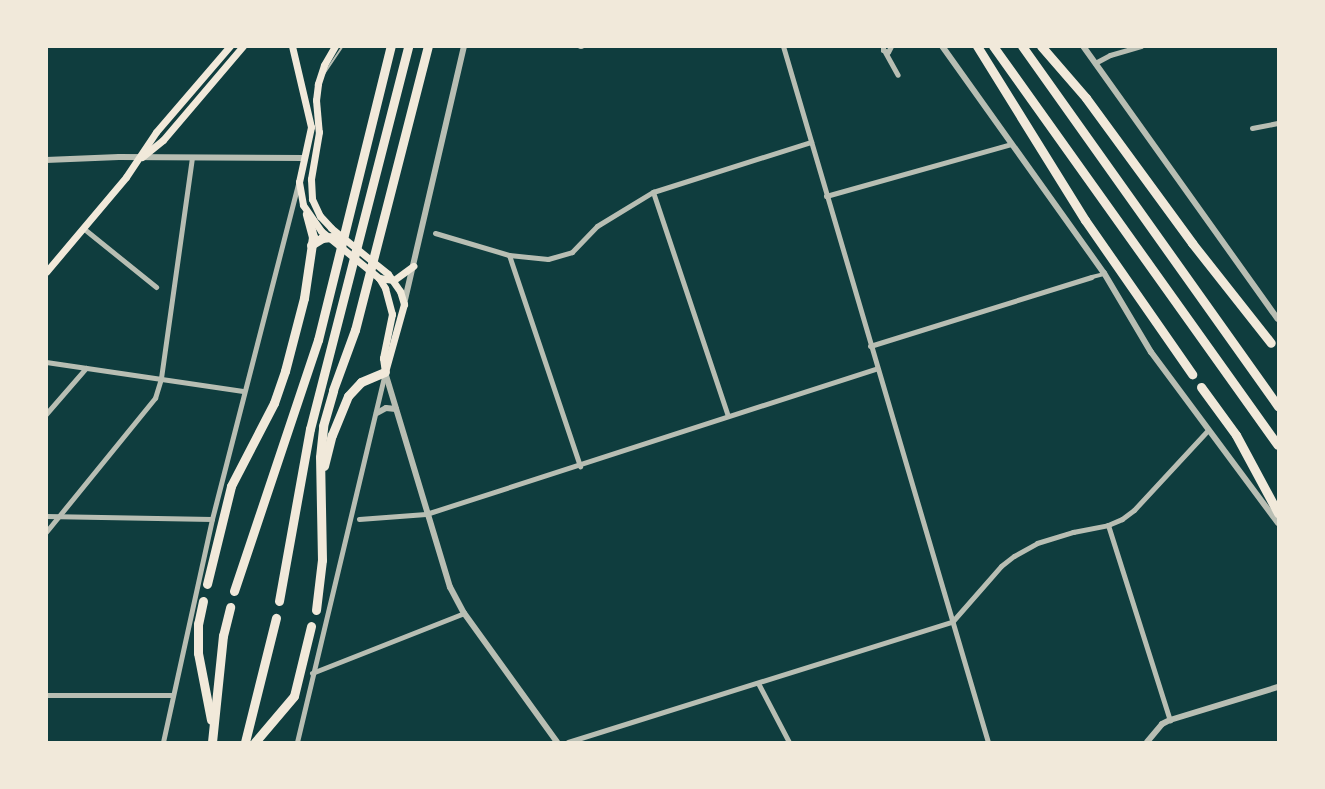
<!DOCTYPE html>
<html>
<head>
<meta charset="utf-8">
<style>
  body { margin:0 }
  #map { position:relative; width:1325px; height:789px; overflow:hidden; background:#0f3d3e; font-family:Cabin,sans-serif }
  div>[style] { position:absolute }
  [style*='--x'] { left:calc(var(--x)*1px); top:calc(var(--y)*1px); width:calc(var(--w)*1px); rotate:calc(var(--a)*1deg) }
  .service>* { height:2px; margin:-1px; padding:0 1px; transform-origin:1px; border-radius:1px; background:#b8beb3 }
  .pedestrian>* { height:4px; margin:-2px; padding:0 2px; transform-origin:2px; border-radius:2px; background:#b8beb3 }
  .minor>* { height:5px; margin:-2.5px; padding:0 2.5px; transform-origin:2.5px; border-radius:2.5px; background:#b8beb3 }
  .tertiary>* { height:6px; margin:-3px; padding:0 3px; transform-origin:3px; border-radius:3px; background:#b8beb3 }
  .secondary>* { height:7px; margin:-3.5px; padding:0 3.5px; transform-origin:3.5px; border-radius:3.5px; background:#f1e9da }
  .motorway>* { height:9px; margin:-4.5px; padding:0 4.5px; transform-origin:4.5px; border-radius:4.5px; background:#f1e9da }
  span { translate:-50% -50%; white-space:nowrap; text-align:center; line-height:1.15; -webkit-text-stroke:6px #f1e9da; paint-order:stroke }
  .frame { position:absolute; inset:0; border:48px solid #f1e9da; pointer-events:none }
</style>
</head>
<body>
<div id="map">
  <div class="service">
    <div style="--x:324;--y:74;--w:34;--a:-56"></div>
  </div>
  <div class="pedestrian">
    <div style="--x:1092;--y:277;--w:12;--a:-14"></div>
  </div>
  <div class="minor">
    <div style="--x:580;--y:46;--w:1;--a:0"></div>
    <div style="--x:783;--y:46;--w:726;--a:73.59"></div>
    <div style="--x:883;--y:46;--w:4;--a:90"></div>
    <div style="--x:883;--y:50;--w:5;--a:22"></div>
    <div style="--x:888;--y:52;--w:7;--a:-63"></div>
    <div style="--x:885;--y:52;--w:26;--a:61"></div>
    <div style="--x:1095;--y:63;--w:17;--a:-28"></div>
    <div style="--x:1110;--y:55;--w:32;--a:-16"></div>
    <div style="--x:1252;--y:128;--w:26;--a:-11"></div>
    <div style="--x:653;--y:192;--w:236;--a:71.5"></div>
    <div style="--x:826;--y:196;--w:192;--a:-15.7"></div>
    <div style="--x:83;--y:228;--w:94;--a:38.9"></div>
    <div style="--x:435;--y:233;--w:77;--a:16.6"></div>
    <div style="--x:509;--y:255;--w:39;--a:6"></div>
    <div style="--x:548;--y:259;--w:25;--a:-16"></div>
    <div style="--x:572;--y:252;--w:36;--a:-46"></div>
    <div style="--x:597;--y:226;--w:66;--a:-31.3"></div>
    <div style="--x:653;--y:192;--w:166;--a:-17.6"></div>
    <div style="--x:509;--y:255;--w:223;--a:71.4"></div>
    <div style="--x:870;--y:346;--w:232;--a:-17.3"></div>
    <div style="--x:46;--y:362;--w:199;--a:8.4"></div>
    <div style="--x:46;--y:414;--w:61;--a:-49"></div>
    <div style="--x:46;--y:516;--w:166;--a:1"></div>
    <div style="--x:359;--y:519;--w:67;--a:-4.3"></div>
    <div style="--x:426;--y:514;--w:474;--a:-17.9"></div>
    <div style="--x:1108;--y:525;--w:205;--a:72.4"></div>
    <div style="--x:46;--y:532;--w:173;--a:-50.9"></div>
    <div style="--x:155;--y:398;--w:21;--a:-73"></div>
    <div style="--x:161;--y:378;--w:223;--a:-82"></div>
    <div style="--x:312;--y:673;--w:163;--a:-21.5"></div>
    <div style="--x:758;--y:683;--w:67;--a:62.3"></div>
    <div style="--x:46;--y:695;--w:126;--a:0"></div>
    <div style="--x:163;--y:742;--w:228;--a:-77.6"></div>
    <div style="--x:212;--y:519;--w:346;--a:-75.6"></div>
    <div style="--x:297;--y:742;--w:378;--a:-76.6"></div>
    <div style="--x:568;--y:742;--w:402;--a:-17.4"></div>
    <div style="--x:952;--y:622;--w:74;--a:-48.8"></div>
    <div style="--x:1001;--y:566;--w:16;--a:-38"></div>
    <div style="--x:1014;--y:556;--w:26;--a:-29"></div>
    <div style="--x:1037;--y:543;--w:38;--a:-17"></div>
    <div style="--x:1073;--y:532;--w:36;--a:-11"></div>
    <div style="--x:1108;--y:525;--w:15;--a:-23"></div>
    <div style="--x:1122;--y:519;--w:15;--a:-37"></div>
    <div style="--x:1134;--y:510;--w:109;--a:-47.2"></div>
  </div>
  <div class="tertiary">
    <div style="--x:942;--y:46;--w:279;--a:54.5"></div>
    <div style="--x:1104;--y:273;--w:92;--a:59.3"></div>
    <div style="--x:1151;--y:352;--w:213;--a:53.4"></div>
    <div style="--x:1083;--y:46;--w:335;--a:54.5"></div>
    <div style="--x:46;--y:160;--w:73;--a:-2.4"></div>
    <div style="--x:119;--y:157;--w:185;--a:0.3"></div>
    <div style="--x:404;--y:304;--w:265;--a:-76.9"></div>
    <div style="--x:385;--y:372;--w:225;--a:73.2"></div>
    <div style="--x:450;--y:587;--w:30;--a:62"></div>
    <div style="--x:464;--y:613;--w:159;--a:54.2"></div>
    <div style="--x:377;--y:413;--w:10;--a:-29"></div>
    <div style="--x:386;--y:408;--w:10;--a:6"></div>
    <div style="--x:1147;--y:742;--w:23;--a:-50"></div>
    <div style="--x:1162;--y:724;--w:9;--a:-27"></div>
    <div style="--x:1170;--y:720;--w:113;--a:-17"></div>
  </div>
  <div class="secondary">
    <div style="--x:292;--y:46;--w:83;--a:76.8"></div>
    <div style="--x:311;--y:127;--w:56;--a:102.3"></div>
    <div style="--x:299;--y:182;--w:23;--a:80"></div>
    <div style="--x:303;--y:205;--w:32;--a:55"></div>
    <div style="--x:321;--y:231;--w:75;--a:39"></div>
    <div style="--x:379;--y:278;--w:12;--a:59"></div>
    <div style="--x:385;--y:288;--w:27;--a:75"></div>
    <div style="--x:392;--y:314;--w:45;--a:101.6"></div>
    <div style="--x:383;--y:358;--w:14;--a:82"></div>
    <div style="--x:335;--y:46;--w:22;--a:120"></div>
    <div style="--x:324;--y:65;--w:20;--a:108"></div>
    <div style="--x:318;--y:84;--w:16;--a:97"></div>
    <div style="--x:316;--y:100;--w:32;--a:85"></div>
    <div style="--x:319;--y:132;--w:48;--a:99.7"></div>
    <div style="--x:311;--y:179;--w:20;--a:87"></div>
    <div style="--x:312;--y:199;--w:19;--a:65"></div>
    <div style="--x:320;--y:216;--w:16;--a:47"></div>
    <div style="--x:331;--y:228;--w:73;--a:38.9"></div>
    <div style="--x:388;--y:274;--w:21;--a:55"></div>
    <div style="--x:400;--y:291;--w:14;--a:73"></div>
    <div style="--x:404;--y:304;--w:71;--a:105.6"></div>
    <div style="--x:142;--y:157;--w:27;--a:-39"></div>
    <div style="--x:163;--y:140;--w:123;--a:-49.6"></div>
    <div style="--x:46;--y:272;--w:124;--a:-49.9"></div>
    <div style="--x:126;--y:177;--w:54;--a:-56.3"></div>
    <div style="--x:156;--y:132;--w:113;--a:-49.3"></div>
    <div style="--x:379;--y:278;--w:15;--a:8"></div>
    <div style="--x:394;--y:280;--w:24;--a:-36"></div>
  </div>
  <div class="motorway">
    <div style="--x:977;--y:46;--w:205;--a:58.2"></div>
    <div style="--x:1085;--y:220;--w:188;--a:55.2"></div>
    <div style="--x:993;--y:46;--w:490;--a:54.5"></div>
    <div style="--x:1022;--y:46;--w:442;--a:54.6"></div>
    <div style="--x:1041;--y:46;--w:69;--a:49.1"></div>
    <div style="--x:1086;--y:98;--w:180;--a:53.8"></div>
    <div style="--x:1192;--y:243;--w:127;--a:51.7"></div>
    <div style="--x:311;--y:245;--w:13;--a:-32"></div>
    <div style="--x:322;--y:238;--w:18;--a:-6"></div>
    <div style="--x:1201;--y:387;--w:59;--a:53.9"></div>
    <div style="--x:1236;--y:435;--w:89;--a:61.7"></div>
    <div style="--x:324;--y:466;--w:32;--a:-76"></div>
    <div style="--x:332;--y:435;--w:42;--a:-67.7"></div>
    <div style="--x:348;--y:396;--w:19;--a:-47"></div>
    <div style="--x:361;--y:382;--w:26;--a:-23"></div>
    <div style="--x:207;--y:584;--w:101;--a:-76.2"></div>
    <div style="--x:231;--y:486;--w:93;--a:-62.6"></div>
    <div style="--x:274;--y:403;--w:34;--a:-71"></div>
    <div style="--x:285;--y:371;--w:75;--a:-75.4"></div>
    <div style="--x:304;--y:298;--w:62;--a:-81.6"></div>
    <div style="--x:313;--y:237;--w:24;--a:-105"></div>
    <div style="--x:234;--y:591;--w:265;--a:-71.5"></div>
    <div style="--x:318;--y:340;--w:303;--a:-76.1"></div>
    <div style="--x:203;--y:601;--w:24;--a:102"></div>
    <div style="--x:198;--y:624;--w:29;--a:90"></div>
    <div style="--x:198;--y:653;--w:68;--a:79"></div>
    <div style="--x:279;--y:601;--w:175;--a:-79.8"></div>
    <div style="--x:310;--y:429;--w:395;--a:-75.6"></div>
    <div style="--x:316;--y:610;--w:50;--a:-83.2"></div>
    <div style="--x:322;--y:560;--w:103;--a:-91.1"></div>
    <div style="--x:320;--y:457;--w:31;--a:-84"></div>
    <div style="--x:323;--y:426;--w:37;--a:-74"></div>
    <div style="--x:333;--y:390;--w:64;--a:-69.9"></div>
    <div style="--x:355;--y:330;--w:293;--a:-75.6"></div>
    <div style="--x:212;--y:742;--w:107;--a:-84.1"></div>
    <div style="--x:223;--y:636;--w:30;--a:-76"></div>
    <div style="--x:245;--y:742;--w:128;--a:-76"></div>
    <div style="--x:255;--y:742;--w:60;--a:-49.7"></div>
    <div style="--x:294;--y:696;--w:72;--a:-76.3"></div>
  </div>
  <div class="frame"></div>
</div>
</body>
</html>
